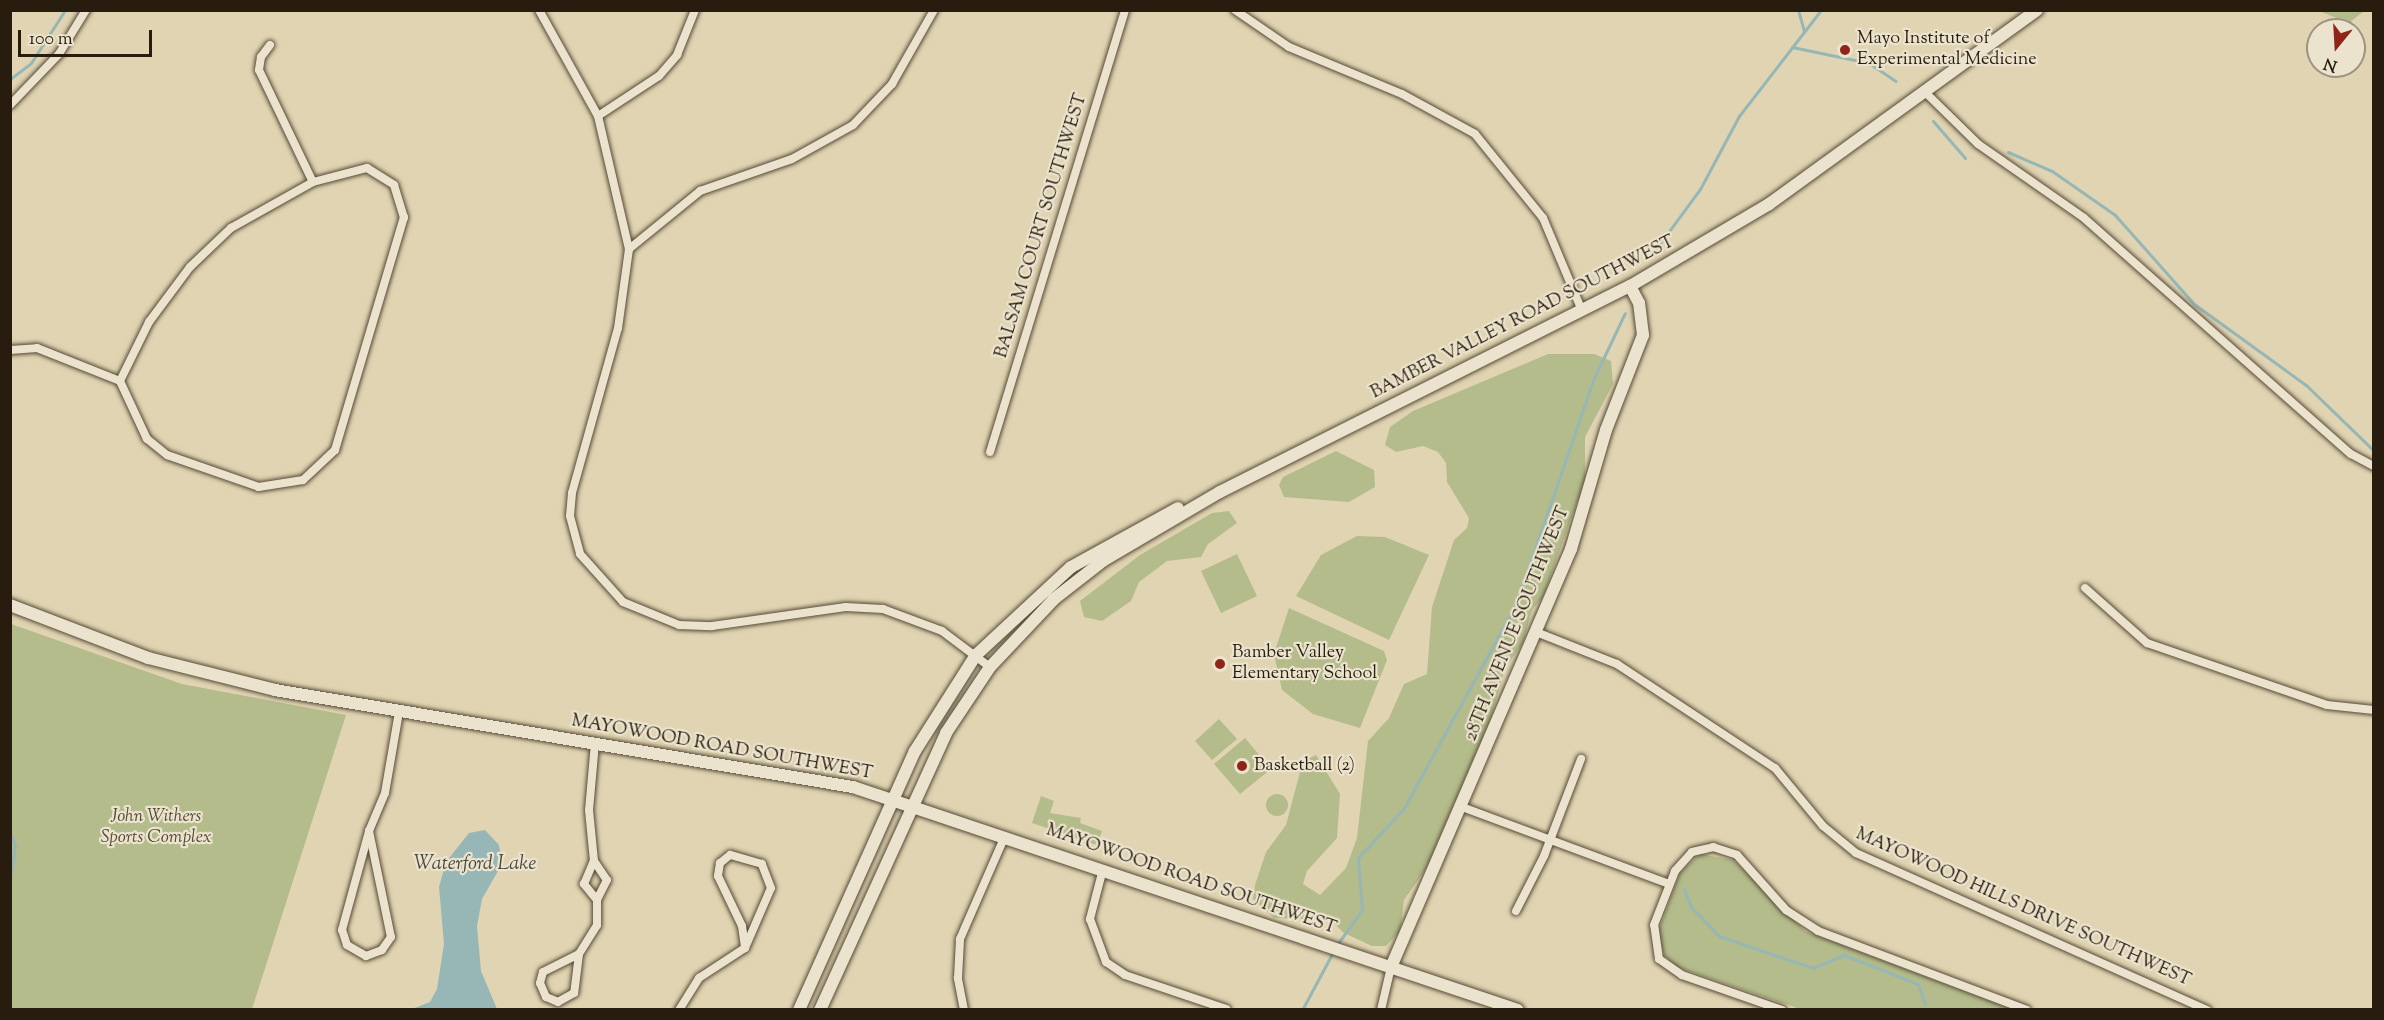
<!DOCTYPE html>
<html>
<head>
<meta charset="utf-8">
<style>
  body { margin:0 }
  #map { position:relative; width:2384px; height:1020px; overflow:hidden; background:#e0d4b2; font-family:"Sorts Mill Goudy",serif }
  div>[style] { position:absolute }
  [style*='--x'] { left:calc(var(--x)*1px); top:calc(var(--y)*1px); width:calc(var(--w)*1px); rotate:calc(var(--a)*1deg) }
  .green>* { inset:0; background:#b4bc8b }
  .round { border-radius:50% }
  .water>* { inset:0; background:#96b7b5 }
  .stream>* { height:3px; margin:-1.5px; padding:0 1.5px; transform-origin:1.5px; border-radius:1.5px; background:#96b7b5 }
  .roads { filter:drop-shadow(0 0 2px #564a37) drop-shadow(0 0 2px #564a37) }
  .street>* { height:8px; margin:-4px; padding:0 4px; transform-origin:4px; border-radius:4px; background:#ebe3cd }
  .secondary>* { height:12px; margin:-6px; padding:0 6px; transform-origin:6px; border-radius:6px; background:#ebe3cd }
  .dots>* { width:16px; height:16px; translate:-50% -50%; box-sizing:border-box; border:3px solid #ebe3cd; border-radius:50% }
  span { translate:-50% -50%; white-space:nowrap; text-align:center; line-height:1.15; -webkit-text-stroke:4.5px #ebe3cd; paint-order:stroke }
  .poi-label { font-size:18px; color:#281c0e }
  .left { translate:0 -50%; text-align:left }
  .street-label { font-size:18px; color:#281c0e }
  .park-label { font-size:18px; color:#524c34; font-style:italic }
  .water-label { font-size:20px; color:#494a40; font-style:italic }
  .frame { position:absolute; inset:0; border:12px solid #281c0e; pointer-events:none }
  .north { position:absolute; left:2306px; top:18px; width:60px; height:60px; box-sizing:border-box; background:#ebe3cd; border:2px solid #9d9381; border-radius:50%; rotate:198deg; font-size:16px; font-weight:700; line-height:24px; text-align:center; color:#281c0e }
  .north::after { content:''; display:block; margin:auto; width:21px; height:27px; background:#8f2418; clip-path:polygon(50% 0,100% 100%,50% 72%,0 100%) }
  .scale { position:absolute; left:18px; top:30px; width:134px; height:27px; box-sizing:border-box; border:3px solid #281c0e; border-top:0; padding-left:8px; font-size:18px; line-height:21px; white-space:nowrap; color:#281c0e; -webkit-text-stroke:4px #ebe3cd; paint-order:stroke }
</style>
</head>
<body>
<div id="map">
  <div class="green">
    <div style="clip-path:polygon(2319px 11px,2364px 10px,2364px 11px,2349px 23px)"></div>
    <div style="clip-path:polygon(1548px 354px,1594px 354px,1611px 361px,1613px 384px,1585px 437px,1585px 480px,1543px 597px,1532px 610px,1523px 643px,1505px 668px,1491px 718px,1427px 867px,1404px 900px,1400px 931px,1386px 946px,1372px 946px,1344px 933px,1323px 913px,1305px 919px,1274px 918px,1253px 899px,1255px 885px,1266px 852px,1286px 825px,1303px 761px,1316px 755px,1340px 794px,1337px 838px,1307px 871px,1303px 884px,1320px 895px,1346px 868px,1357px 838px,1368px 741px,1389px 718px,1404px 684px,1427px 674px,1432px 607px,1454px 540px,1467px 528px,1469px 518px,1447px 482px,1446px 463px,1438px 452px,1423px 446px,1396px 452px,1385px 445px,1390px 427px,1413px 411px)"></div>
    <div style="clip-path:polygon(1336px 451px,1374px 470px,1375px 487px,1349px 502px,1284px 497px,1279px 485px,1283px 477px)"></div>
    <div style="clip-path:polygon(1229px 511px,1237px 523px,1208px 544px,1201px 557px,1167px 561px,1139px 582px,1131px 601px,1102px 621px,1084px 617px,1080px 601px,1140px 555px,1212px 513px)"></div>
    <div style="clip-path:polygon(1357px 536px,1385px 537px,1429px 555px,1389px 640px,1296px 596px,1321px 555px)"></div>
    <div style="clip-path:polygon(1237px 554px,1257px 596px,1221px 613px,1201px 571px)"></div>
    <div style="clip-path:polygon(1289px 608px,1384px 651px,1387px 660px,1360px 728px,1313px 714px,1282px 690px,1274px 654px)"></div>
    <div style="clip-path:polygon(11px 624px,182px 684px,346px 715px,252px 1009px,11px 1009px)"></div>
    <div style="clip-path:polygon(1219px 719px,1237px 739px,1212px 760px,1195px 741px)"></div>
    <div style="clip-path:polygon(1245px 738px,1271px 769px,1240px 794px,1214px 764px)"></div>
    <div class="round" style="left:1266px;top:794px;width:22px;height:22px"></div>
    <div style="clip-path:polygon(1041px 796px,1054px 801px,1050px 813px,1081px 818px,1080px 823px,1102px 831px,1097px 845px,1032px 823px)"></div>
    <div style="clip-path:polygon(1700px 854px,1733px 860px,1805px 931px,2011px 1009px,1800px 1009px,1677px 967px,1664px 955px,1658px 933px,1680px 873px)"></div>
  </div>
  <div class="water">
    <div style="clip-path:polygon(485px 830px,499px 845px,502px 864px,482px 899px,477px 926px,481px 971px,497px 1009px,412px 1009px,430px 1002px,437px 989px,444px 944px,439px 887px,446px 862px,469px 833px)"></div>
  </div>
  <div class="stream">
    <div style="--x:1798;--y:10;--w:22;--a:74"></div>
    <div style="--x:1792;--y:47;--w:79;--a:11.7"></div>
    <div style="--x:1869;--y:63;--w:32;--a:34"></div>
    <div style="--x:10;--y:79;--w:26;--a:-37"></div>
    <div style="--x:31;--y:63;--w:63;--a:-57.3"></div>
    <div style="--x:1933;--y:121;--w:49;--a:49.1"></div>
    <div style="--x:2008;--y:152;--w:48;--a:23.4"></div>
    <div style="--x:2052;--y:171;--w:77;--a:34.9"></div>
    <div style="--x:2115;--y:215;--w:119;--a:48.4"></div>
    <div style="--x:2194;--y:304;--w:138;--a:35.9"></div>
    <div style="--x:2306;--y:385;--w:95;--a:44.1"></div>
    <div style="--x:1650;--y:257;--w:84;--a:-53.7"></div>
    <div style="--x:1700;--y:189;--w:83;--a:-61.9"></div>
    <div style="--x:1739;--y:116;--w:134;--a:-52.3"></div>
    <div style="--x:10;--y:833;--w:14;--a:69"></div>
    <div style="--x:15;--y:846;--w:33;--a:99"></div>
    <div style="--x:1684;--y:889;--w:19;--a:69"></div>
    <div style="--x:1691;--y:907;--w:40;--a:46"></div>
    <div style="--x:1719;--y:936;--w:99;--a:18.8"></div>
    <div style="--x:1813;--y:968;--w:34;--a:-23"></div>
    <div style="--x:1844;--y:955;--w:79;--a:21.4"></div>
    <div style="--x:1918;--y:984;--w:21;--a:71"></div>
    <div style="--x:1336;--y:946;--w:44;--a:-54.2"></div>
    <div style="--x:1362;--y:910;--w:52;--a:-94.4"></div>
    <div style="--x:1358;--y:858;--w:68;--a:-47.4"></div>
    <div style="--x:1404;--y:808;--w:233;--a:-61.2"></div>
    <div style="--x:1516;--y:604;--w:237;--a:-71"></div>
    <div style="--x:1593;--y:380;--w:74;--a:-64.5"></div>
    <div style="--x:1302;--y:1010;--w:66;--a:-61.9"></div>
  </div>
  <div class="roads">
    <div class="street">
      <div style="--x:539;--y:10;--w:121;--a:60.9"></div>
      <div style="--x:598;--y:116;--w:137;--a:76.9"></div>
      <div style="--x:629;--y:249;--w:80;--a:97.9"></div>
      <div style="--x:618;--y:328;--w:171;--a:105.6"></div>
      <div style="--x:572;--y:493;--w:23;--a:95"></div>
      <div style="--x:570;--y:516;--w:39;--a:75"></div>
      <div style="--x:580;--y:554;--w:64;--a:48.1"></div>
      <div style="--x:623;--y:602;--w:61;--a:22.3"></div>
      <div style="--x:679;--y:625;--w:33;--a:2"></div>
      <div style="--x:712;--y:626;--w:135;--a:-8.1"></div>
      <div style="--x:846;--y:607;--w:37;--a:3"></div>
      <div style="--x:883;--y:609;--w:63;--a:20.4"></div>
      <div style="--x:942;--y:631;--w:60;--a:36.9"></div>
      <div style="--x:1235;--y:10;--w:65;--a:34.4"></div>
      <div style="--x:1289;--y:47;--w:122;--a:22.6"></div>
      <div style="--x:1402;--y:94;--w:83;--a:28.7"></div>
      <div style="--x:1475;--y:134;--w:108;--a:51"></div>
      <div style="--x:1543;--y:218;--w:101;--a:67.2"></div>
      <div style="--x:270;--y:45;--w:15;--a:127"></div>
      <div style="--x:261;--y:57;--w:13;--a:99"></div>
      <div style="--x:259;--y:70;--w:124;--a:64.3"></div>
      <div style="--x:1926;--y:93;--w:73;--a:44.4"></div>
      <div style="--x:1978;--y:144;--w:129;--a:34.9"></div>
      <div style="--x:2084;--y:218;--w:356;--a:41.5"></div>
      <div style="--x:2351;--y:454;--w:26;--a:28"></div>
      <div style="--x:10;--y:105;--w:71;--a:-46.1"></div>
      <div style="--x:59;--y:54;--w:52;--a:-58.5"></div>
      <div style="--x:598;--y:116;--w:73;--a:-33.3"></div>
      <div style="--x:659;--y:76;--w:28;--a:-49"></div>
      <div style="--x:677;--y:55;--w:48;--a:-68.2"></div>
      <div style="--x:367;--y:168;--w:32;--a:32"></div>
      <div style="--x:394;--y:185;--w:34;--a:73"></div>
      <div style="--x:404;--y:217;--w:243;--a:106.5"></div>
      <div style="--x:335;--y:450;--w:44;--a:136.8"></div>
      <div style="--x:303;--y:480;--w:45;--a:171"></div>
      <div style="--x:259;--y:487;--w:97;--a:-160.8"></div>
      <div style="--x:167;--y:455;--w:26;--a:-141"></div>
      <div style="--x:147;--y:439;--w:64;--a:-115"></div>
      <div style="--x:120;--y:381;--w:66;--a:-63.8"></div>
      <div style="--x:149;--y:322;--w:69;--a:-53.3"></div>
      <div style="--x:190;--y:267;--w:57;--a:-43.6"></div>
      <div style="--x:231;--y:228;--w:94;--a:-29.3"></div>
      <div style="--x:313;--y:182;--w:56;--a:-14.5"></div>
      <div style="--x:629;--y:249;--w:92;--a:-39.2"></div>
      <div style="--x:700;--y:191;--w:97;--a:-19.2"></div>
      <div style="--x:792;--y:159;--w:70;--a:-29.1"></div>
      <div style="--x:853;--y:125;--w:57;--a:-46.4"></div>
      <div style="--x:892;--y:84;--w:85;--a:-60.4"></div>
      <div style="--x:10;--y:350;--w:27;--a:-4"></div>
      <div style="--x:37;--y:348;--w:89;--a:21.7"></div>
      <div style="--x:990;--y:452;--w:462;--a:-73"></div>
      <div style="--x:2085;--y:588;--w:83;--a:41.6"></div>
      <div style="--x:2147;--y:643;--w:190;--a:19"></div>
      <div style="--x:2327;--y:705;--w:47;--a:6.1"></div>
      <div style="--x:1536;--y:632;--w:87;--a:21.6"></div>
      <div style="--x:1617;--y:664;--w:189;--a:33.4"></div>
      <div style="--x:1775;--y:768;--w:75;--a:50.4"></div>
      <div style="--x:1823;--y:826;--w:43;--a:39.3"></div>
      <div style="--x:1856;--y:853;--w:385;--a:24.1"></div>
      <div style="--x:595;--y:743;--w:67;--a:95.1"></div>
      <div style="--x:589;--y:810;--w:51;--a:84.4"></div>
      <div style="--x:594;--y:861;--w:23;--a:56"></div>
      <div style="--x:607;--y:880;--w:22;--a:117"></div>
      <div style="--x:1462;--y:807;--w:221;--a:20.4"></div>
      <div style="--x:369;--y:831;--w:108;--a:78.3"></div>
      <div style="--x:391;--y:937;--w:16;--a:125"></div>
      <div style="--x:382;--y:950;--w:17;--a:159"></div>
      <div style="--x:366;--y:956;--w:22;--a:-150"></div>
      <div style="--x:347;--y:945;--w:16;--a:-108"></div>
      <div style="--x:342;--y:930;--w:103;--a:-74.7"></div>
      <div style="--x:369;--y:831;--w:41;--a:-67.2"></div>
      <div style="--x:385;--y:793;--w:82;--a:-80.2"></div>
      <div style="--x:1103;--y:869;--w:52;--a:104.6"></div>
      <div style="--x:1090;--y:919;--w:46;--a:69.6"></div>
      <div style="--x:1106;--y:962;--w:23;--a:34"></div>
      <div style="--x:1125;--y:975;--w:107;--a:18.6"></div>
      <div style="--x:1516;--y:911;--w:62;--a:-63"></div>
      <div style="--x:1544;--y:856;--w:104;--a:-69.1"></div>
      <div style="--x:579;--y:954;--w:39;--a:97"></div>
      <div style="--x:574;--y:993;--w:18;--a:151"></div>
      <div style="--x:558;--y:1002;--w:13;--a:-157"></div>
      <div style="--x:546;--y:997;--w:15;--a:-113"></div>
      <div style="--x:540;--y:983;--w:11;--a:-75"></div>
      <div style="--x:543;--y:972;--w:40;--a:-26.6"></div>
      <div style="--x:579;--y:954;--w:34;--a:-58"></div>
      <div style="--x:597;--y:925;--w:25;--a:-90"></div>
      <div style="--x:597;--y:900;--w:21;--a:-129"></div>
      <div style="--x:584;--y:884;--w:25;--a:-67"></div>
      <div style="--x:679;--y:1010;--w:38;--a:-58"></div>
      <div style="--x:699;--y:978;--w:55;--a:-33.1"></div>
      <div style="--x:745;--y:948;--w:65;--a:-66.6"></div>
      <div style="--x:771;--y:888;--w:26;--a:-111"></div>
      <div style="--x:762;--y:864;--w:33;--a:-164"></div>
      <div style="--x:730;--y:855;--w:13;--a:141"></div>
      <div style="--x:720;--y:863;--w:13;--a:99"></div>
      <div style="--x:718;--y:876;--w:55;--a:64.4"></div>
      <div style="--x:742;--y:926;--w:22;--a:82"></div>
      <div style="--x:964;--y:1010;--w:33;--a:-101"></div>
      <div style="--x:958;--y:978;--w:39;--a:-87"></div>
      <div style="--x:960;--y:939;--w:112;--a:-66.4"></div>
      <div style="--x:1381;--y:1010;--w:44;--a:-76.9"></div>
      <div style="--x:1782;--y:1010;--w:106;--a:-160.7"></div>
      <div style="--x:1682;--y:975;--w:28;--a:-145"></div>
      <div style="--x:1659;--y:959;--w:34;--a:-98"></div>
      <div style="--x:1654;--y:925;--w:58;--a:-68.7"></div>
      <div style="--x:1675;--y:871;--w:25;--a:-48"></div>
      <div style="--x:1692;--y:852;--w:22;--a:-13"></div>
      <div style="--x:1713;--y:847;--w:25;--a:18"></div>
      <div style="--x:1737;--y:855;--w:74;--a:48.3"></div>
      <div style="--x:1786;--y:910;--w:38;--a:33"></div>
      <div style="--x:1818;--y:931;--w:223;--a:20.7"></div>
    </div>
    <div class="secondary">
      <div style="--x:10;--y:605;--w:148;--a:21"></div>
      <div style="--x:148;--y:658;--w:131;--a:14.1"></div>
      <div style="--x:275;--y:690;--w:586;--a:9.53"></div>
      <div style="--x:853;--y:787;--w:701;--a:18.54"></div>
      <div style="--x:1391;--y:967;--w:455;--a:-66.7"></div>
      <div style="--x:1571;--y:549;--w:124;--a:-73.6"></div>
      <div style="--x:1606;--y:430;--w:102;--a:-68.7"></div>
      <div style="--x:1643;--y:335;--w:32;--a:-97"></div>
      <div style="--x:1639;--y:303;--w:19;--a:-118"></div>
      <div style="--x:799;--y:1010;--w:284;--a:-65.9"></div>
      <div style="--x:915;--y:751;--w:114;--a:-57.6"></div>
      <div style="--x:976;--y:655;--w:129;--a:-42.8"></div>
      <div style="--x:1071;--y:567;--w:122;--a:-28.9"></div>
      <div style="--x:820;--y:1010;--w:304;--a:-65.5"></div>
      <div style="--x:946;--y:733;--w:79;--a:-56.3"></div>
      <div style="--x:990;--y:667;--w:93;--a:-46.7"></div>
      <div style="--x:1054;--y:599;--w:63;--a:-38"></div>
      <div style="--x:1104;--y:560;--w:134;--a:-30.4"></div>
      <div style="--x:1220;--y:492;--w:459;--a:-26.7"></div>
      <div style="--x:1630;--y:286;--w:161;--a:-30.5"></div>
      <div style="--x:1769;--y:204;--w:331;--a:-35.9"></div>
    </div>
  </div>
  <div class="dots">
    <div style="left:1845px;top:50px;background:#8f2418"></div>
    <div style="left:1220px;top:664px;background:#8f2418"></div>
    <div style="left:1242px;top:766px;background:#8f2418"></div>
  </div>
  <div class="poi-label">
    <span class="left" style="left:1857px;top:50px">Mayo Institute of<br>Experimental Medicine</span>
    <span class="left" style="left:1232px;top:664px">Bamber Valley<br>Elementary School</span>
    <span class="left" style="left:1254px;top:766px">Basketball (2)</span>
  </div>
  <div class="street-label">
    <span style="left:1042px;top:226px;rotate:-73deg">BALSAM COURT SOUTHWEST</span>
    <span style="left:1523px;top:318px;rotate:-27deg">BAMBER VALLEY ROAD SOUTHWEST</span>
    <span style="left:1518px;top:624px;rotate:-68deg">28TH AVENUE SOUTHWEST</span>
    <span style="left:722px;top:748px;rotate:10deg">MAYOWOOD ROAD SOUTHWEST</span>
    <span style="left:1191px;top:880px;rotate:19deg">MAYOWOOD ROAD SOUTHWEST</span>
    <span style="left:2023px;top:908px;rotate:24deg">MAYOWOOD HILLS DRIVE SOUTHWEST</span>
  </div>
  <div class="park-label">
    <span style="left:156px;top:828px">John Withers<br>Sports Complex</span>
  </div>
  <div class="water-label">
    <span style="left:475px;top:864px">Waterford Lake</span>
  </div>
  <div class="frame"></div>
  <div class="north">N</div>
  <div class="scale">100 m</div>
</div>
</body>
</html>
